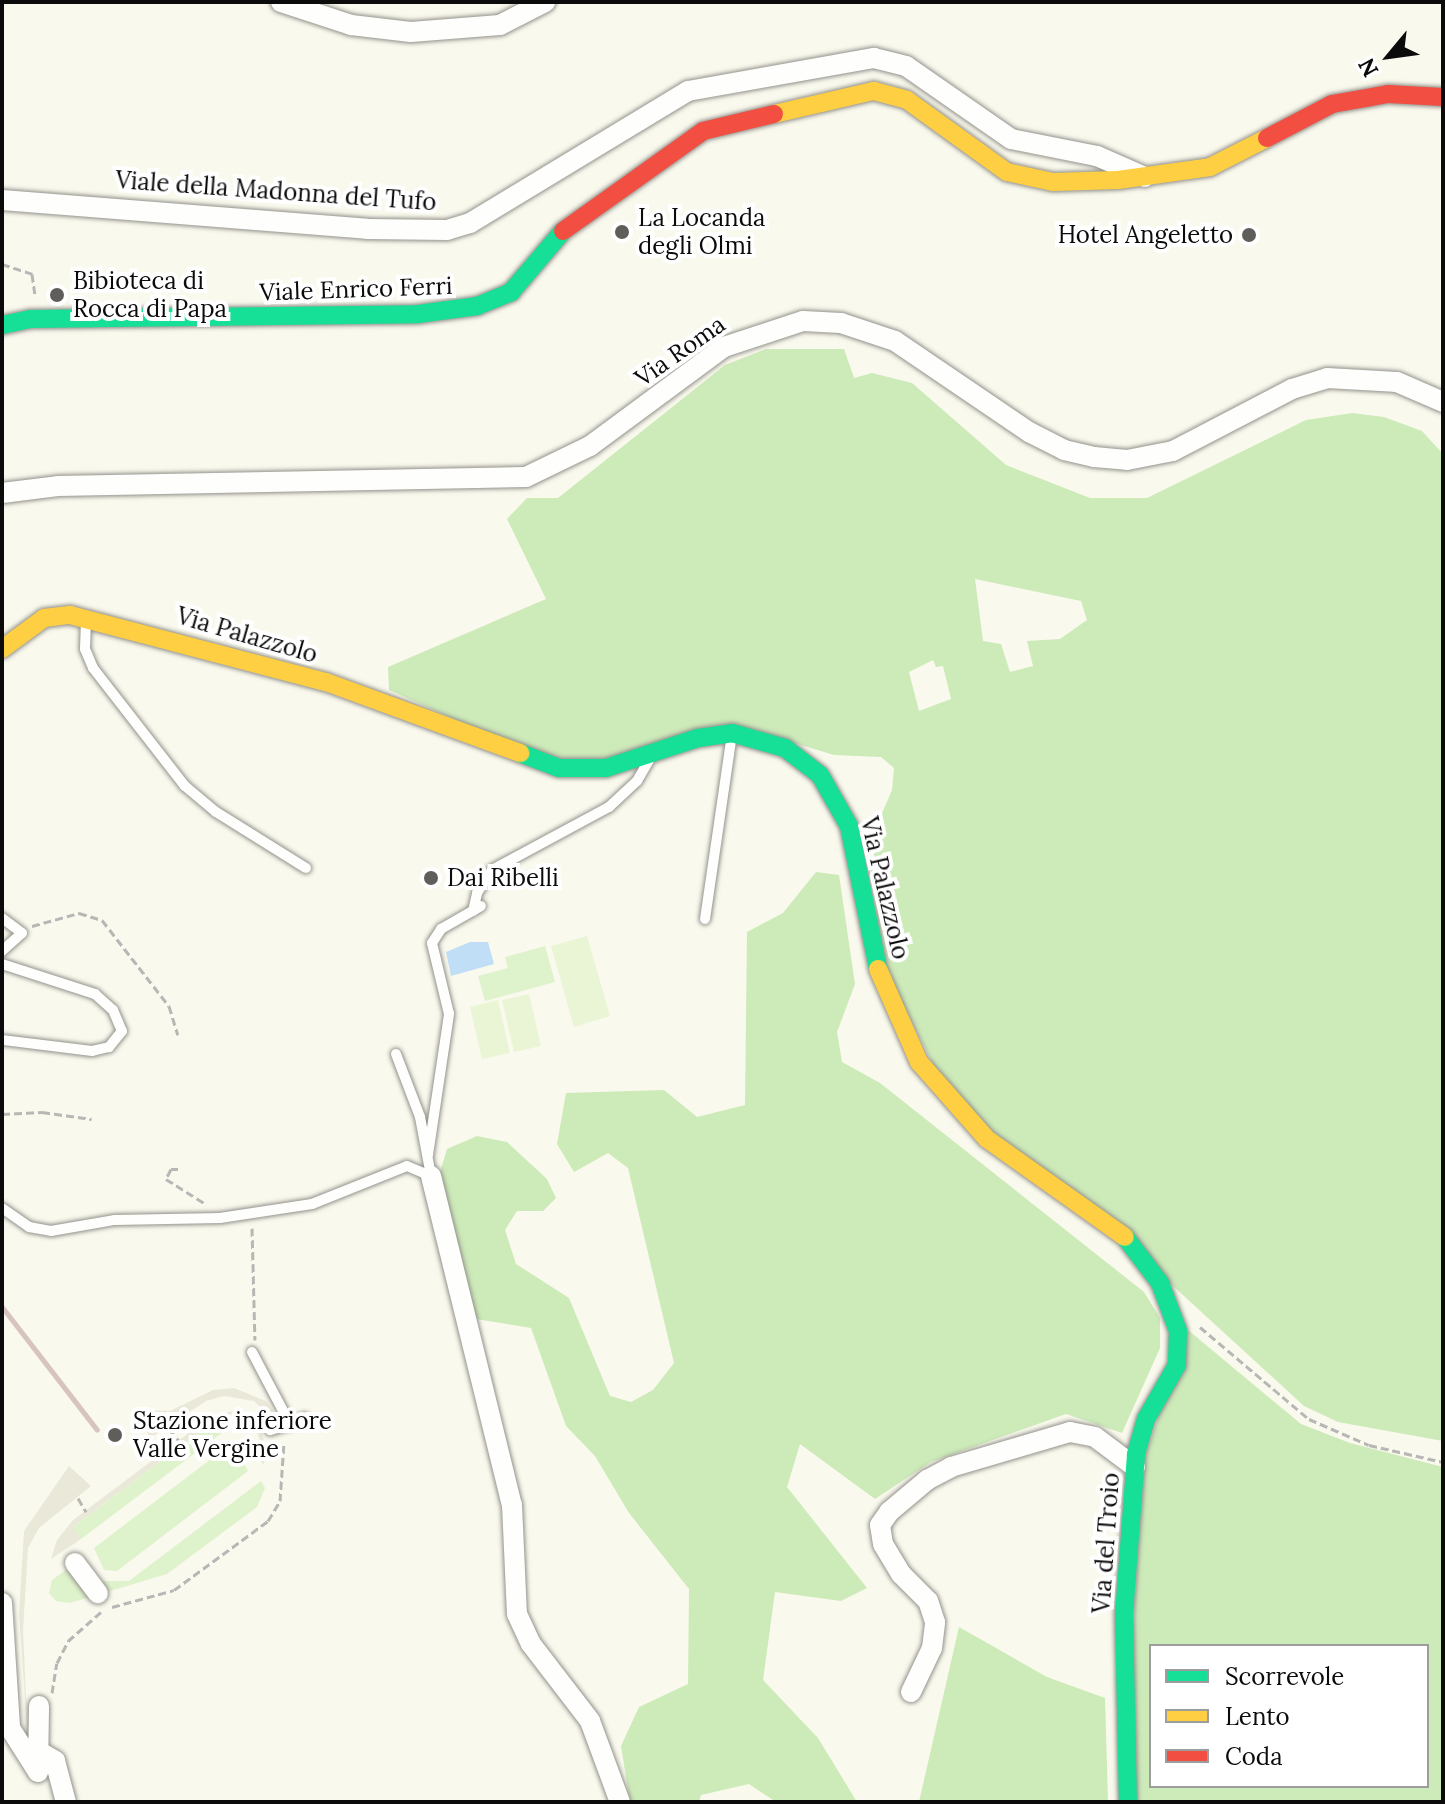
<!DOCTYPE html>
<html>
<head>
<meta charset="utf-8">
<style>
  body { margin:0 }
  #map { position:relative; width:1445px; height:1804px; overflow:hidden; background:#faf9ed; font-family:Lora,serif }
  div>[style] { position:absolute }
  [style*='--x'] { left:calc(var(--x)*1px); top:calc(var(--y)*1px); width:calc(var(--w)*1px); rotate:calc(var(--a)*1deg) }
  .green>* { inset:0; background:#def2cb }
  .forest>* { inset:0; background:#cdeab9 }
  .pitch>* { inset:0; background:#eaf5d5 }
  .plaza>* { inset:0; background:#eae8d8 }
  .water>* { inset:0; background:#c1def7 }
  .path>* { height:3px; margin-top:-1.5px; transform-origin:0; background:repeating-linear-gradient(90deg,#b7b7b5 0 8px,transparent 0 12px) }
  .roads { filter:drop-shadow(0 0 2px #93928d) drop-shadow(0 0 2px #93928d) }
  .lane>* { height:10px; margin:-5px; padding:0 5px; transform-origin:5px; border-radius:5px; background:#fefefc }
  .street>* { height:20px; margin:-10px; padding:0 10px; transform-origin:10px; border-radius:10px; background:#fefefc }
  .fast>* { height:18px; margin:-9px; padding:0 9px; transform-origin:9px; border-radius:9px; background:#16e098 }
  .slow>* { height:18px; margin:-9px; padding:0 9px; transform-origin:9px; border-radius:9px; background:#ffcf43 }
  .jam>* { height:18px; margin:-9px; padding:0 9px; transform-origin:9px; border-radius:9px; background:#f24e42 }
  .rail>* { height:5px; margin:-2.5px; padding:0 2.5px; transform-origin:2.5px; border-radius:2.5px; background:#d7c4c1 }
  .dots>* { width:22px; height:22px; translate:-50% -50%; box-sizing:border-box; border:4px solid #fff; border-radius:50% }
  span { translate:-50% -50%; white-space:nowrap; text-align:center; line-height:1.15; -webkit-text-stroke:8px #fff; paint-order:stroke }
  .street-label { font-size:24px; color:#0b0b0b }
  .poi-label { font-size:24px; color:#0b0b0b }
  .left { translate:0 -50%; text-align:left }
  .right { translate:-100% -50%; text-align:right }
  .frame { position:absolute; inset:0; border:4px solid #0b0b0b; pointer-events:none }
  .legend { position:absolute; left:1149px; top:1644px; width:280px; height:144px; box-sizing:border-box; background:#fff; border:2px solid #9d9d9d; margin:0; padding:10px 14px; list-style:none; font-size:24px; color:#0b0b0b }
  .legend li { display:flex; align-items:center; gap:16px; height:40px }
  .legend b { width:40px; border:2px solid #9d9d9d }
  .north { position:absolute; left:1349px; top:16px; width:80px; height:80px; -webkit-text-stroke:6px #fff; paint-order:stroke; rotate:241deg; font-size:22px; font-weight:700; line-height:32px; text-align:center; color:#0b0b0b }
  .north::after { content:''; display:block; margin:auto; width:28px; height:36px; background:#0b0b0b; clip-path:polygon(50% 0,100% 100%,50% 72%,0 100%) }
</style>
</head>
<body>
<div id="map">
  <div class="green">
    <div style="clip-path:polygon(545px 946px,555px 982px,485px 1001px,478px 976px,508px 968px,505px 957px)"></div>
    <div style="clip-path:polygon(214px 1421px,223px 1432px,81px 1539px,72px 1528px)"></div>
    <div style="clip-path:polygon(228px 1446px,236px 1449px,248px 1471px,117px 1571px,104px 1570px,94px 1548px)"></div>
    <div style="clip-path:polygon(261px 1481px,265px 1488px,257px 1507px,167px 1574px,70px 1603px,56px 1601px,49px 1593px,52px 1580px,79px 1560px,100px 1581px,129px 1581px)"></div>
  </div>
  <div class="forest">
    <div style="clip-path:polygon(evenodd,766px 349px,844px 349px,854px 378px,872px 373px,912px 383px,1006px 465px,1090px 498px,1147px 498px,1306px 420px,1352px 413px,1384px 417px,1422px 431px,1443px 454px,1443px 1441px,1338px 1422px,1304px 1406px,1172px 1285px,988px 1132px,945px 1088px,883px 964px,868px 846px,892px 790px,894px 768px,881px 757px,834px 755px,755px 731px,584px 763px,540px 757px,389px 690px,388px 667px,546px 599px,507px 519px,527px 498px,558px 498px,725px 365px,766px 349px,975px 579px,1081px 601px,1087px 620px,1060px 639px,1027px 641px,1033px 666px,1010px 672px,1001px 644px,983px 641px,975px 579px,766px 349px,933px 660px,936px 667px,943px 666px,951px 699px,919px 711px,909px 672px,933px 660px)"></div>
    <div style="clip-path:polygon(816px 872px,839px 875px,855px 984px,837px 1032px,842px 1062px,880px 1083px,1144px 1292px,1160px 1318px,1160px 1348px,1122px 1433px,1066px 1414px,931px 1462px,875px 1499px,800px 1444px,787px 1487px,867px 1588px,841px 1601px,775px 1592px,763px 1680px,818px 1738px,857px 1802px,776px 1802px,749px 1784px,701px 1795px,699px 1802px,630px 1802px,621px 1746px,639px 1707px,688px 1684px,689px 1589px,629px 1513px,595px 1456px,566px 1426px,531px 1328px,476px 1319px,438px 1179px,447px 1149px,477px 1136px,507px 1142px,547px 1179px,556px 1198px,543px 1211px,517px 1211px,505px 1230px,516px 1264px,569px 1298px,610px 1396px,631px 1402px,653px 1390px,674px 1363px,628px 1168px,608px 1153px,574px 1172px,557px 1144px,566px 1093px,664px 1090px,697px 1117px,745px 1105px,747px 932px,783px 913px)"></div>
    <div style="clip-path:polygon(evenodd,1188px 1330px,1301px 1424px,1350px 1443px,1443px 1467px,1443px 1802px,1134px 1802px,1131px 1657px,1145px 1457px,1188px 1330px,1151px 1646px,1427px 1646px,1427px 1786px,1151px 1786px,1151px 1646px)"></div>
    <div style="clip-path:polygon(959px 1627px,1047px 1677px,1105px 1698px,1108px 1802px,919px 1802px)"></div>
  </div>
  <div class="pitch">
    <div style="clip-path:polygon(587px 936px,610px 1016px,574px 1027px,551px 946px)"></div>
    <div style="clip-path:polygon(529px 994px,541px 1046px,514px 1052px,502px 1000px)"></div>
    <div style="clip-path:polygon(498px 1000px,510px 1053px,482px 1059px,470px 1007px)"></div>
  </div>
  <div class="plaza">
    <div style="clip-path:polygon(234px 1388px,266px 1401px,280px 1420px,276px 1423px,254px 1401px,224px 1396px,206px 1401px,150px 1438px,137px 1410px,170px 1411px,213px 1390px)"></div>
    <div style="clip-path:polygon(233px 1411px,249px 1418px,261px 1429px,265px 1444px,264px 1465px,253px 1451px,263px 1448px,254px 1425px,236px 1414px,218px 1416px,227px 1429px,223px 1432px,214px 1421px,73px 1527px,81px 1539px,51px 1559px,57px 1540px,73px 1520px,210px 1417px)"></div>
    <div style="clip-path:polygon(69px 1466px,91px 1486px,39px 1528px,28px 1548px,23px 1630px,28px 1740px,19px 1614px,24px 1531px)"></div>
  </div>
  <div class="water">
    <div style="clip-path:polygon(470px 942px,488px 942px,494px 964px,451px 976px,446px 952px)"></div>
  </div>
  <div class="path">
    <div style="--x:2;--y:264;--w:32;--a:18"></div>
    <div style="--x:32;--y:274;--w:22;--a:82"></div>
    <div style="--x:32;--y:926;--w:49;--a:-15.5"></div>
    <div style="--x:79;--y:913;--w:24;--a:17"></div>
    <div style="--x:102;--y:920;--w:109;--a:52.1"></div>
    <div style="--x:169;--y:1006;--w:30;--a:73"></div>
    <div style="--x:2;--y:1114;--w:40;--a:-2.9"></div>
    <div style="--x:42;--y:1112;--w:50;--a:8"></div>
    <div style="--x:178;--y:1169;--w:7;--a:180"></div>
    <div style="--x:171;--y:1169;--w:11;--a:117"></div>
    <div style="--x:166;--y:1179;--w:45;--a:32.3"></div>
    <div style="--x:252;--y:1228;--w:112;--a:88.5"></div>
    <div style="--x:1200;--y:1327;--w:143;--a:40.2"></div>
    <div style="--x:1309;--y:1419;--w:65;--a:23.4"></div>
    <div style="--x:1369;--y:1445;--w:76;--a:12.9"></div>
    <div style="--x:169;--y:1429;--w:16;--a:50"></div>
    <div style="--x:78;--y:1498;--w:16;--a:60"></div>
    <div style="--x:112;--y:1607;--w:64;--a:-15.3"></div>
    <div style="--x:174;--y:1590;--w:117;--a:-36.3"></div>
    <div style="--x:268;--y:1521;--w:23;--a:-59"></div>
    <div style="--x:280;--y:1501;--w:59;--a:-86.1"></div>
    <div style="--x:52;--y:1693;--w:30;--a:-81"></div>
    <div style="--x:57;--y:1663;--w:25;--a:-63"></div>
    <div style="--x:68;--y:1641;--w:44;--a:-41.3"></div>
  </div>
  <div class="roads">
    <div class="lane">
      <div style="--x:86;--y:620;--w:29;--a:92"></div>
      <div style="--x:85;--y:649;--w:21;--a:67"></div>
      <div style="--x:93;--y:668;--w:150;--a:52.1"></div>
      <div style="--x:185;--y:786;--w:40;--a:40"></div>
      <div style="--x:216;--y:812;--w:106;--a:31.9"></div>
      <div style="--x:473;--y:911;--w:18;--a:-77"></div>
      <div style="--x:477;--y:893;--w:27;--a:-57"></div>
      <div style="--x:492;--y:870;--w:133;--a:-28.3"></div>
      <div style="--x:609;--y:807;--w:38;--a:-43"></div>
      <div style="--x:637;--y:781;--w:24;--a:-60"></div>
      <div style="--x:2;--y:918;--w:25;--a:37"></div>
      <div style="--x:22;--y:933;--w:27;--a:138"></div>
      <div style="--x:705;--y:919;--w:187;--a:-81.7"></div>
      <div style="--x:2;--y:964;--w:98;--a:17.9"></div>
      <div style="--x:95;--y:994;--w:24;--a:42"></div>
      <div style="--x:113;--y:1010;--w:23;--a:67"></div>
      <div style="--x:122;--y:1031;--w:21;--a:129"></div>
      <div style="--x:109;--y:1047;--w:17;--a:167"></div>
      <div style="--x:92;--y:1051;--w:91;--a:-173"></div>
      <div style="--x:396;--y:1054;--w:67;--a:69.1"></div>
      <div style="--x:420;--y:1117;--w:60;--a:79.4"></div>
      <div style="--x:428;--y:1155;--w:143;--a:-81.5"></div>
      <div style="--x:449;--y:1014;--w:73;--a:-103.5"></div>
      <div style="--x:432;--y:943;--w:17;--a:-57"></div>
      <div style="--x:441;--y:929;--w:46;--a:-29.9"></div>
      <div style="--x:2;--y:1208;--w:33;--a:35"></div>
      <div style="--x:29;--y:1227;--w:22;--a:10"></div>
      <div style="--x:51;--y:1231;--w:65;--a:-9.8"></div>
      <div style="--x:115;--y:1220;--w:105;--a:-1.1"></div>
      <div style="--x:220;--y:1218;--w:93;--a:-8.7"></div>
      <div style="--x:312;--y:1204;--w:102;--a:-21.8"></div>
      <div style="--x:407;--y:1166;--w:26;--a:23"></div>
      <div style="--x:252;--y:1352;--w:81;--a:62.2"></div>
      <div style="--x:290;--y:1424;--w:21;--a:163"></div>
      <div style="--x:290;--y:1424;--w:16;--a:-22"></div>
    </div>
    <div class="street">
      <div style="--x:281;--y:2;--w:74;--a:18.2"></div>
      <div style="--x:351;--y:25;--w:60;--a:6.7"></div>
      <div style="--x:411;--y:32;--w:89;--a:-4.5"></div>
      <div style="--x:500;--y:25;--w:51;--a:-27.1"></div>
      <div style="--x:2;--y:200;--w:366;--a:4.5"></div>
      <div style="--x:367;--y:229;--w:80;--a:0.7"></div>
      <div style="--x:447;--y:230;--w:24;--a:-17"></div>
      <div style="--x:470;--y:223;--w:255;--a:-31.2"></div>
      <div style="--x:688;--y:91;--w:189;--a:-10.1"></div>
      <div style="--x:874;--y:58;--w:33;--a:14"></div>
      <div style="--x:906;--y:66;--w:128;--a:34.8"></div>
      <div style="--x:1011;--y:139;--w:88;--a:11.2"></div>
      <div style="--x:1097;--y:156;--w:52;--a:23.6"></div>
      <div style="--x:2;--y:493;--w:56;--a:-7.1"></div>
      <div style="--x:58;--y:486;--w:468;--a:-1.1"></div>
      <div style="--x:526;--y:477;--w:71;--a:-25.8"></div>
      <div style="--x:590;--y:446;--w:167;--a:-36.5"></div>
      <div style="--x:724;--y:347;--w:83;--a:-18.2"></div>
      <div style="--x:803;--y:321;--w:38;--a:3"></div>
      <div style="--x:841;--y:323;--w:57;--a:18.4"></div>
      <div style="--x:895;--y:341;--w:162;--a:34.2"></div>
      <div style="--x:1029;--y:432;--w:39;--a:27"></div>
      <div style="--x:1064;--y:450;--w:31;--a:13"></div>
      <div style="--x:1094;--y:457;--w:33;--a:5"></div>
      <div style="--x:1127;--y:460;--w:47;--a:-11.1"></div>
      <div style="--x:1173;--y:451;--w:134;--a:-27.5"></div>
      <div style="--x:1292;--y:389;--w:37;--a:-17"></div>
      <div style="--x:1327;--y:378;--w:70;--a:3.3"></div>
      <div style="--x:1397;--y:382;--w:50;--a:23.5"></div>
      <div style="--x:431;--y:1176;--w:339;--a:76.2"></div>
      <div style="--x:512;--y:1505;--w:109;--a:87.4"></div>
      <div style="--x:517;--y:1614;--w:33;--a:65"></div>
      <div style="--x:531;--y:1644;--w:97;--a:52.5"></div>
      <div style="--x:590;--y:1721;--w:86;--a:69.7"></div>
      <div style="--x:75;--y:1563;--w:38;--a:53"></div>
      <div style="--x:2;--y:1603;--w:125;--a:86.3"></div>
      <div style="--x:10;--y:1728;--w:52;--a:57.5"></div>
      <div style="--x:911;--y:1692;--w:49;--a:-64.5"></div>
      <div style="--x:932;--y:1648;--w:26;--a:-83"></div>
      <div style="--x:935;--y:1622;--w:22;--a:-108"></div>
      <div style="--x:928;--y:1601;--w:38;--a:-135"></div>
      <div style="--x:901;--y:1574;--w:35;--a:-121"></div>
      <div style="--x:883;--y:1544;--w:19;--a:-99"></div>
      <div style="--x:880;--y:1525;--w:16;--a:-55"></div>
      <div style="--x:889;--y:1512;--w:50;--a:-40.1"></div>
      <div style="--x:927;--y:1480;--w:27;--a:-28"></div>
      <div style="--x:951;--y:1467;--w:124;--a:-16.4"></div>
      <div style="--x:1070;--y:1432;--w:25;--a:11"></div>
      <div style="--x:1095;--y:1437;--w:50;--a:36.9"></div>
      <div style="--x:38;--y:1751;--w:20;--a:30"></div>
      <div style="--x:55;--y:1761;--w:42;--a:75"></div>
      <div style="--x:38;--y:1772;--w:66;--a:-89.1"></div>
    </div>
    <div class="fast">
      <div style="--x:2;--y:325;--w:29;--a:-12"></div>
      <div style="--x:30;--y:319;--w:388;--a:-0.7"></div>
      <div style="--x:418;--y:314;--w:60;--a:-7.7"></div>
      <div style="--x:477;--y:306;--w:37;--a:-22"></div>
      <div style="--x:511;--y:292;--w:80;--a:-49.6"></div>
      <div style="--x:520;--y:753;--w:42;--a:21"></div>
      <div style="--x:559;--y:768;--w:47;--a:0"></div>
      <div style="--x:606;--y:768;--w:97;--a:-18.1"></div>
      <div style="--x:698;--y:738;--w:34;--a:-8"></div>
      <div style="--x:732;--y:733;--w:55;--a:15.8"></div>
      <div style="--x:785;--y:748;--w:44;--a:37.6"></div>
      <div style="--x:820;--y:775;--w:59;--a:60.4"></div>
      <div style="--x:849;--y:826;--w:146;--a:78.5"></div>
      <div style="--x:1125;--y:1237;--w:58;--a:52.7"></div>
      <div style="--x:1160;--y:1283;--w:51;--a:69.4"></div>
      <div style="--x:1178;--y:1331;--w:34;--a:92"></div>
      <div style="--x:1177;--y:1365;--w:62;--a:119.9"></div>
      <div style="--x:1146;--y:1419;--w:37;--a:106"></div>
      <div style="--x:1136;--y:1455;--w:160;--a:94.3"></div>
      <div style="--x:1124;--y:1615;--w:187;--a:88.8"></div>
    </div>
    <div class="slow">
      <div style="--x:774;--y:114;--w:103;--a:-13"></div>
      <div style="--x:874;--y:91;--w:34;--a:15"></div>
      <div style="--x:907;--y:100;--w:123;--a:35.8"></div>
      <div style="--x:1007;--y:172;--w:47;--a:12.3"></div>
      <div style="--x:1053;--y:182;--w:65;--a:-1.8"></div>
      <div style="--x:1118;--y:180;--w:93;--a:-8"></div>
      <div style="--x:1210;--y:167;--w:64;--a:-27"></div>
      <div style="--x:2;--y:649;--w:52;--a:-36.4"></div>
      <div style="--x:44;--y:618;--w:26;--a:-7"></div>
      <div style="--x:70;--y:615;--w:265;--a:14.7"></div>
      <div style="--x:326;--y:682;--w:207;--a:20.1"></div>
      <div style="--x:878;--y:969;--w:102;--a:66.2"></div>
      <div style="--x:919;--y:1062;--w:103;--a:48.6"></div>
      <div style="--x:987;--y:1139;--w:169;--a:35.4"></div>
    </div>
    <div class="jam">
      <div style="--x:1267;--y:138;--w:73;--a:-27.6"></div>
      <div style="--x:1332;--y:104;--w:57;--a:-10.1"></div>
      <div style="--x:1388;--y:94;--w:55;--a:3.1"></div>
      <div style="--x:563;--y:231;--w:172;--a:-35.5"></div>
      <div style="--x:703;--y:131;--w:73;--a:-13.5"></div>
    </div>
  </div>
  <div class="rail">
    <div style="--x:2;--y:1307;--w:155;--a:52.3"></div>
  </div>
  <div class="dots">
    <div style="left:622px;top:232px;background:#5f5e5a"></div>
    <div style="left:1249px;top:235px;background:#5f5e5a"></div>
    <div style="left:57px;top:295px;background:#5f5e5a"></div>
    <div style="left:431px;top:878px;background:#5f5e5a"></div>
    <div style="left:115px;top:1435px;background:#5f5e5a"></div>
  </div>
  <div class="street-label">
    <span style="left:276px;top:191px;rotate:4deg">Viale della Madonna del Tufo</span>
    <span style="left:356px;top:289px;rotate:-2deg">Viale Enrico Ferri</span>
    <span style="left:680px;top:351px;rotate:-35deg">Via Roma</span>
    <span style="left:247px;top:635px;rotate:16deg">Via Palazzolo</span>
    <span style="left:885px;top:888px;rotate:77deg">Via Palazzolo</span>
    <span style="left:1106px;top:1543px;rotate:-86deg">Via del Troio</span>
  </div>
  <div class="poi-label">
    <span class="left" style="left:638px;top:232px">La Locanda<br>degli Olmi</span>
    <span class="right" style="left:1233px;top:235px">Hotel Angeletto</span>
    <span class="left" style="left:73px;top:295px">Bibioteca di<br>Rocca di Papa</span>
    <span class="left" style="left:447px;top:878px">Dai Ribelli</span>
    <span class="left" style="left:133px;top:1435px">Stazione inferiore<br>Valle Vergine</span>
  </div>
  <div class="frame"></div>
  <ul class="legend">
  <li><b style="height:10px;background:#16e098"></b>Scorrevole</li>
  <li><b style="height:10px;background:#ffcf43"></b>Lento</li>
  <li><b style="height:10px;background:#f24e42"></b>Coda</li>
  </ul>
  <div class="north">N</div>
</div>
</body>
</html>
